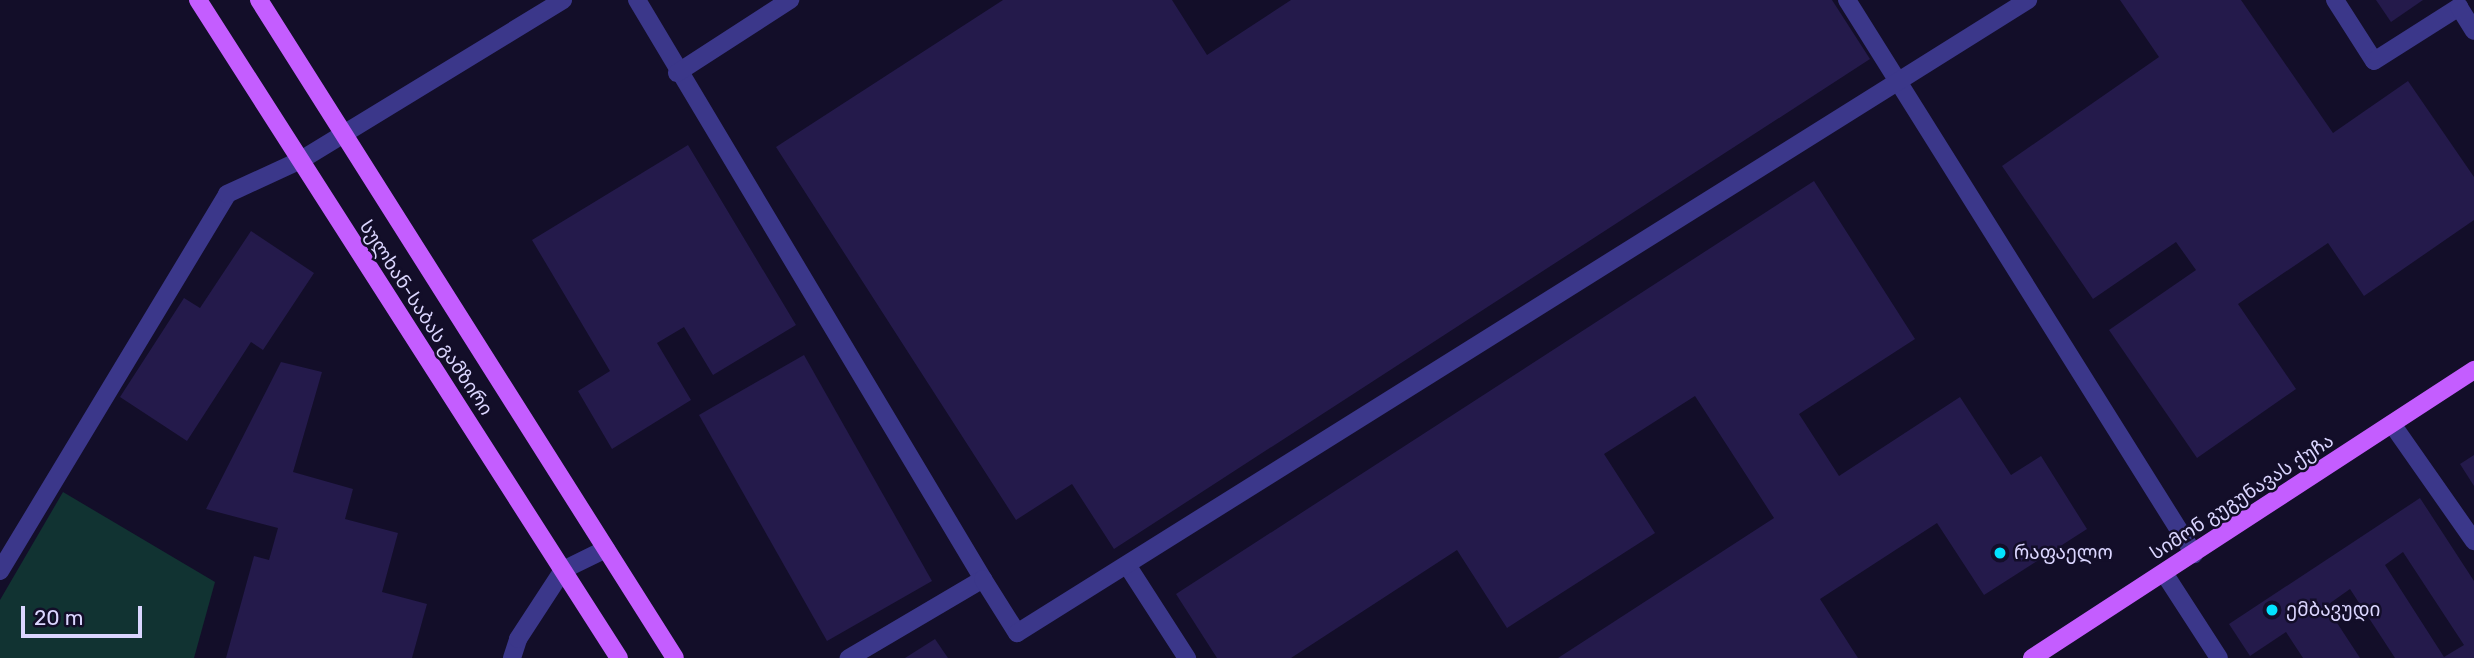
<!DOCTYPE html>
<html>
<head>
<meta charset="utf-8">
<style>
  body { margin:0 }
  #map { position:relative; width:2474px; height:658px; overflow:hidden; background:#130e29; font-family:Rubik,"Noto Sans Georgian",sans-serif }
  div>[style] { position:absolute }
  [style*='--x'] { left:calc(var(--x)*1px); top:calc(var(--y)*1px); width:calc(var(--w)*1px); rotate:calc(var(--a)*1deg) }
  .green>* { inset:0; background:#113332 }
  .building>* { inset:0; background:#241a4b }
  .minor>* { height:18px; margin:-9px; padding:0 9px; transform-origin:9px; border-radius:9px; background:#3b378a }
  .major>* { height:18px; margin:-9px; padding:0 9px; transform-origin:9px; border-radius:9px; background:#c45dff }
  .dots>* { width:19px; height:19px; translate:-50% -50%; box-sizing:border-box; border:4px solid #130e29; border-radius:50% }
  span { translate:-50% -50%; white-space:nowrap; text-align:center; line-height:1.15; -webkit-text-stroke:5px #130e29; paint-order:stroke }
  .street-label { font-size:19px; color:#dbd6ff }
  .poi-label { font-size:19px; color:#dbd6ff }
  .left { translate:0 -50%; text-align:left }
  .scale { position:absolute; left:21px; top:606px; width:121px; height:32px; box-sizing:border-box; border:4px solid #dbd6ff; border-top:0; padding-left:9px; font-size:21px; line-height:24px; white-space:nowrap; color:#dbd6ff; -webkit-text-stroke:5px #130e29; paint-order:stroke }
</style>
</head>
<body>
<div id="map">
  <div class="green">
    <div style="clip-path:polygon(63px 492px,215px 582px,194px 658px,0 658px,0 600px)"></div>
  </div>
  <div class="building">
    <div style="clip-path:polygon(1003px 0,1172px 0,1207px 55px,1291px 0,1832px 0,1870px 59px,1114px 549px,1072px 484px,1016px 520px,776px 147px)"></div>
    <div style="clip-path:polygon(2120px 0,2241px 0,2333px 133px,2408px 81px,2474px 177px,2474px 220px,2364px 296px,2328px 243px,2238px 304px,2296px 389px,2197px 458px,2109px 330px,2196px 270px,2176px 242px,2093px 299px,2002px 166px,2159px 57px)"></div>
    <div style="clip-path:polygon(2376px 0,2423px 0,2391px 22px)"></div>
    <div style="clip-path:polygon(688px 145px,796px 325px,713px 375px,684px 327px,657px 343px,691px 400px,612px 449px,578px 391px,610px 371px,532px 240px)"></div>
    <div style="clip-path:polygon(1814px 181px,1915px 339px,1799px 414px,1839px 476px,1960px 397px,2011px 475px,2041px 456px,2087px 529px,1984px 595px,1937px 523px,1820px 599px,1858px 658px,1558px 658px,1774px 518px,1695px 396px,1604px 454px,1655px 533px,1507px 628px,1457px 550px,1291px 658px,1217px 658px,1176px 594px)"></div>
    <div style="clip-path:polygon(251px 231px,314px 273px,263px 350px,251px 342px,187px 441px,120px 397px,184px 298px,200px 308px)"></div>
    <div style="clip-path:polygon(804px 355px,932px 581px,827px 641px,699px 415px)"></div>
    <div style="clip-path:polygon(281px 362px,322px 372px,293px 472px,353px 489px,345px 519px,398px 533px,382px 592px,427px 604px,412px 658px,226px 658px,254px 556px,269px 560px,278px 528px,206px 509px)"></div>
    <div style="clip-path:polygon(2474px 455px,2474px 486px,2460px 464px)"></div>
    <div style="clip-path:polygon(evenodd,2420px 498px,2474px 581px,2474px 658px,2395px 658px,2350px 589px,2326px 606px,2360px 658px,2303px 658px,2286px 632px,2250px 656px,2229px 624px,2420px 498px,2403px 552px,2464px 645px,2444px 657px,2385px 565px,2403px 552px)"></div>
    <div style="clip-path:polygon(935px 639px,948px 658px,905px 658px)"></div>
  </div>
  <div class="minor">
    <div style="--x:637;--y:0;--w:675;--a:59.14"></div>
    <div style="--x:983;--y:579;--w:156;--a:149.5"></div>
    <div style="--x:1847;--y:0;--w:654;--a:57.94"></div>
    <div style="--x:2335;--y:0;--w:72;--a:57.4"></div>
    <div style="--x:2374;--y:61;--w:101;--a:-32.4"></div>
    <div style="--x:2459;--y:7;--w:28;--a:58"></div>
    <div style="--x:677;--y:73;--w:135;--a:-32.9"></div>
    <div style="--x:2392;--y:424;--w:143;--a:55"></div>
    <div style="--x:1127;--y:565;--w:111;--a:57.2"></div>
    <div style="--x:0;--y:571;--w:440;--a:-58.9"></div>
    <div style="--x:227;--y:194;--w:81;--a:-24.7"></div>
    <div style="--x:301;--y:160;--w:307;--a:-31.4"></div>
    <div style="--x:2164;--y:573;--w:101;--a:57.1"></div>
    <div style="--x:983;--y:579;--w:64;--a:57.8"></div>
    <div style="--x:1017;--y:633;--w:1193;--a:-32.05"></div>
    <div style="--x:512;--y:658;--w:20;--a:-72"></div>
    <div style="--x:518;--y:639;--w:82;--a:-56.9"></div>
    <div style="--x:563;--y:570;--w:48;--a:-26"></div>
  </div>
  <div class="major">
    <div style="--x:198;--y:0;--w:781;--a:57.39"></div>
    <div style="--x:259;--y:0;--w:778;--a:57.7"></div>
    <div style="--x:2032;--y:658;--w:528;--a:-33.09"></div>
  </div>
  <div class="dots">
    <div style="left:2000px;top:553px;background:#02e3ff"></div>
    <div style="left:2272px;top:610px;background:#02e3ff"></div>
  </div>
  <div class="street-label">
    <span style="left:426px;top:318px;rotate:57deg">სულხან-საბას გამზირი</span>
    <span style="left:2242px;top:497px;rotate:-33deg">სიმონ გუგუნავას ქუჩა</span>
  </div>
  <div class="poi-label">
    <span class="left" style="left:2014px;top:553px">რაფაელო</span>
    <span class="left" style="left:2286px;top:610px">ემბავუდი</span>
  </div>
  <div class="scale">20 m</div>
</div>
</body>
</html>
